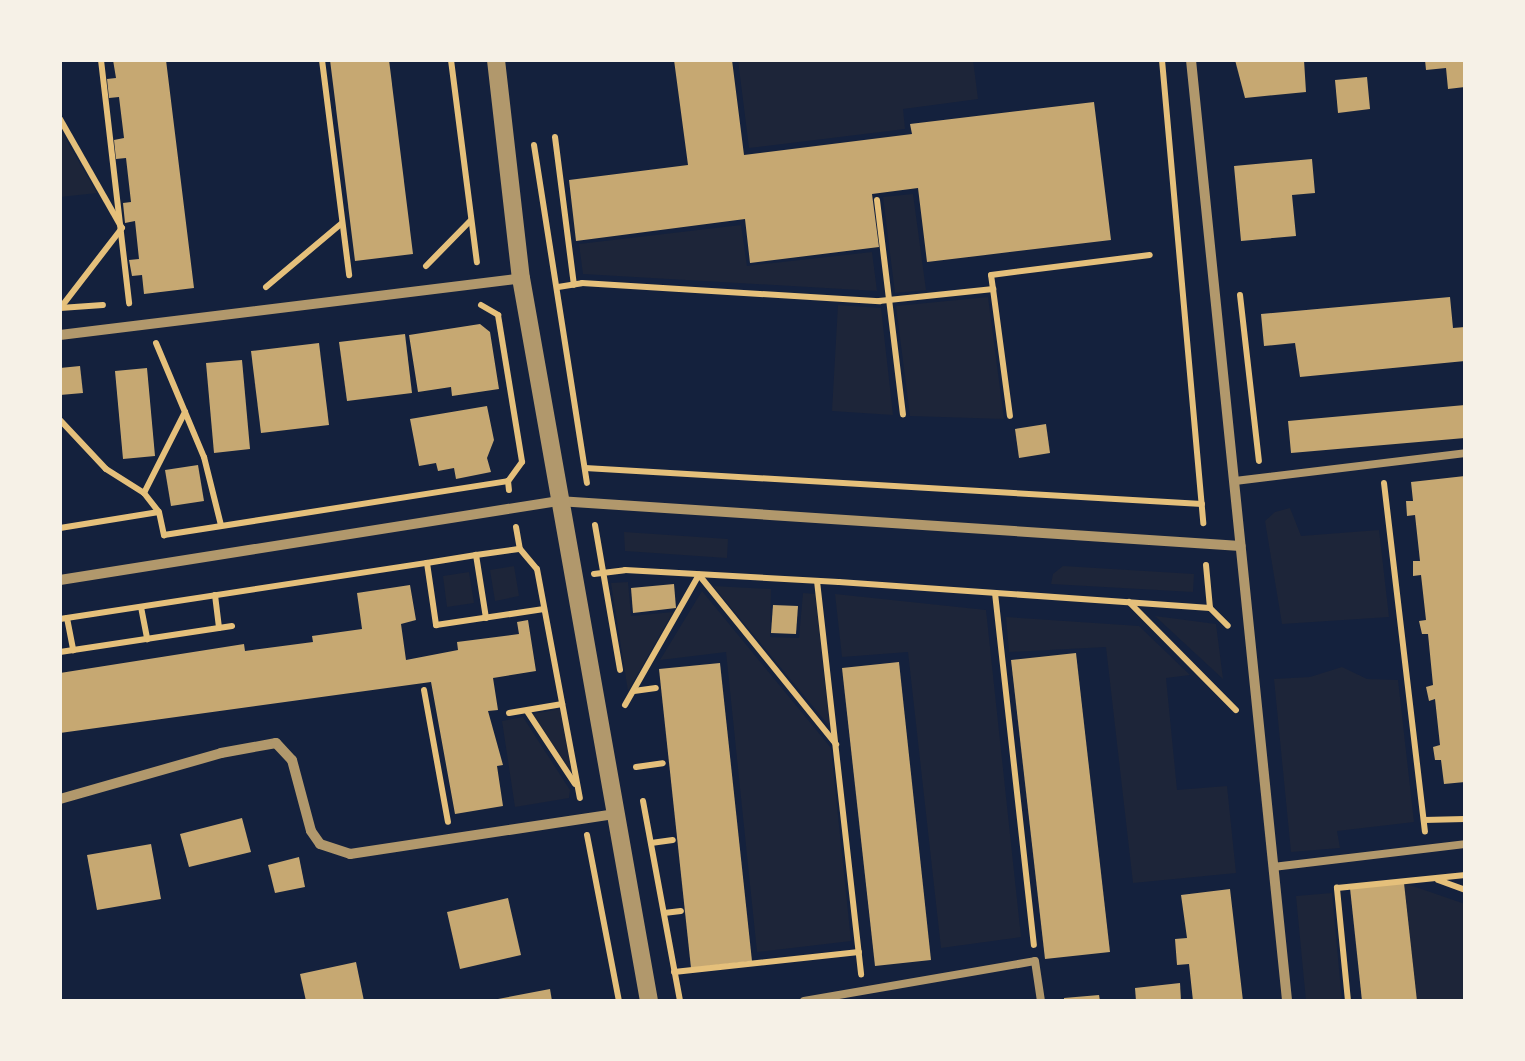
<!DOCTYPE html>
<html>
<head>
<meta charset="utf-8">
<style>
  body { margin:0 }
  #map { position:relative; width:1525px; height:1061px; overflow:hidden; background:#14213d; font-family:"Fira Sans",sans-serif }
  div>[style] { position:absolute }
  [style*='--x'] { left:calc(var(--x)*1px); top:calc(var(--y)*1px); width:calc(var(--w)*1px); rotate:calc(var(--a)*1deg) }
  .green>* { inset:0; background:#1d2539 }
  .building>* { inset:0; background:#c6a872 }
  .path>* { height:6px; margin:-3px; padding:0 3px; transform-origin:3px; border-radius:3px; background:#e5c07b }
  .service>* { height:8px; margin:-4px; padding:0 4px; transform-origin:4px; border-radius:4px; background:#b1986c }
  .minor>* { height:10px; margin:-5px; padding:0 5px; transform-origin:5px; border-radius:5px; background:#b1986c }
  .tertiary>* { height:18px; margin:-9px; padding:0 9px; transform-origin:9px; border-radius:9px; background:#b1986c }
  span { translate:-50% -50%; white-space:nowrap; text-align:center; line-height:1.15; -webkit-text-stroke:9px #f6f1e7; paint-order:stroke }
  .frame { position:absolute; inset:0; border:62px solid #f6f1e7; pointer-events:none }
</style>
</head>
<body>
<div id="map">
  <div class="green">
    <div style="clip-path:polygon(738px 60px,973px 60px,978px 99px,903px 109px,905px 129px,749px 148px)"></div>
    <div style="clip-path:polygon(60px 129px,97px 193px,60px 197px)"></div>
    <div style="clip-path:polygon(913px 194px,926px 290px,895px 293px,883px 197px)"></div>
    <div style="clip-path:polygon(741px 225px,747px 266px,872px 252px,877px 291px,583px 274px,579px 244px)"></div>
    <div style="clip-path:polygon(988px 297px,1004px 419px,910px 416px,896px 306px)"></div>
    <div style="clip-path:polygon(838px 305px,881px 308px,893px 415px,832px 411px)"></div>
    <div style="clip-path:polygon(1290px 508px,1301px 536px,1379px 530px,1389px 617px,1282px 624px,1265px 521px,1275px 512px)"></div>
    <div style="clip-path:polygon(624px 532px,728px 539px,727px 558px,625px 551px)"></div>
    <div style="clip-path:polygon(514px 566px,519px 596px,495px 601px,490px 570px)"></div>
    <div style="clip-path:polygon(1063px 566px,1194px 574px,1193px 592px,1051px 584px,1053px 574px)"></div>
    <div style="clip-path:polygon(469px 572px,474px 603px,447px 607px,443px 576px)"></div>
    <div style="clip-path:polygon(628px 582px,631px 616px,673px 612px,628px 691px,611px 583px)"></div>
    <div style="clip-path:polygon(713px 586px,771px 589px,770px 637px,799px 638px,803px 593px,815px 594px,830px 727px)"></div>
    <div style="clip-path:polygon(702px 591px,831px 748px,851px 941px,757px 952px,726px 652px,660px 660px)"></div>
    <div style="clip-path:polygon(835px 594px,986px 610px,1021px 937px,941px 948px,908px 652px,842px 657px)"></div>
    <div style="clip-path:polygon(1155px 616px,1216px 624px,1223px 679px)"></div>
    <div style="clip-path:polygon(1006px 617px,1139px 626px,1190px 675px,1166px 678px,1177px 790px,1227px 786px,1236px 873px,1133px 883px,1106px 647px,1009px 652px)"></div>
    <div style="clip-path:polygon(1342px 667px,1367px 679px,1398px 680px,1414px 822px,1337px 831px,1340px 848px,1291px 852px,1274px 679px,1310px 677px)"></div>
    <div style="clip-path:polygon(560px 709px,572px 774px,532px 714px)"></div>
    <div style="clip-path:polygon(523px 717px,570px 790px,569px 798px,515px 807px,502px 721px)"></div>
    <div style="clip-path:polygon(1404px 883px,1465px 904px,1465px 1001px,1417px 1001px)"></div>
    <div style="clip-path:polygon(1332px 893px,1342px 1001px,1306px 1001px,1296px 896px)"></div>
  </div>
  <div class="building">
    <div style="clip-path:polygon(113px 60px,166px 60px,194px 288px,144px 294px,142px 275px,132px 276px,129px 260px,139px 259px,135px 221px,125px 223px,123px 203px,131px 202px,126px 158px,116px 159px,114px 140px,124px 138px,119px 97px,109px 98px,107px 79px,116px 78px)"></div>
    <div style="clip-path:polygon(330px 60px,389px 60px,413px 254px,355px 261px)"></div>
    <div style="clip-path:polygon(674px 60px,732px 60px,744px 155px,912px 134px,910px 124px,1094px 102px,1111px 240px,927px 262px,918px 188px,872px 194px,879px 247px,750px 263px,745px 219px,576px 241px,569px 180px,688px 165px)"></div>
    <div style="clip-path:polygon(1235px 60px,1304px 60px,1306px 92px,1245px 98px)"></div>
    <div style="clip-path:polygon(1425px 60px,1465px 60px,1465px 87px,1448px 89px,1446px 68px,1426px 70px)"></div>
    <div style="clip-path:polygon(1367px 77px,1370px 109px,1338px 113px,1335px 80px)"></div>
    <div style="clip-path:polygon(1312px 159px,1315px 193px,1292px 195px,1296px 236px,1241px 241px,1234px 166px)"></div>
    <div style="clip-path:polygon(1450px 297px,1453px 328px,1465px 327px,1465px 361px,1300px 377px,1295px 343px,1264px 346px,1261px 314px)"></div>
    <div style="clip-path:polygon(480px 324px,490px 332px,499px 389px,452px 396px,451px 387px,418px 392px,409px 335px)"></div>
    <div style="clip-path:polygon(405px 334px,412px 393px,347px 401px,339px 342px)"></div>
    <div style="clip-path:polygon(319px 343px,329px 425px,261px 433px,251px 351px)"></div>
    <div style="clip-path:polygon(242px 360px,250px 449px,214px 453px,206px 363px)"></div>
    <div style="clip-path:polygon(80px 366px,83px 393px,60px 395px,60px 368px)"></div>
    <div style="clip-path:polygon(147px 368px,155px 456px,123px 459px,115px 371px)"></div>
    <div style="clip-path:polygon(1465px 405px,1465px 438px,1291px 453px,1288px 421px)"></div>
    <div style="clip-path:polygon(487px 406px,494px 440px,487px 458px,491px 472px,456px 479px,454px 468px,438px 471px,436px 463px,419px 466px,410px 419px)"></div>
    <div style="clip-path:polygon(1046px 424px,1050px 453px,1019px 458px,1015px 429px)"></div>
    <div style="clip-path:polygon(198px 465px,204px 501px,171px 506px,165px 470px)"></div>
    <div style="clip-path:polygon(1465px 476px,1465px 782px,1444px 784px,1441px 760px,1435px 760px,1433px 747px,1440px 745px,1435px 699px,1429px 701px,1426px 687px,1433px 685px,1428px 634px,1422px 634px,1419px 621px,1426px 620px,1421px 575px,1413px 576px,1413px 561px,1420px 561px,1415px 515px,1407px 516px,1406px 501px,1413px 501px,1411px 482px)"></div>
    <div style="clip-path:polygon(674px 584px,676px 608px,633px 613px,631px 588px)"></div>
    <div style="clip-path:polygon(410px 585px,416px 620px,401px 624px,406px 660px,458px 650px,457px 642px,519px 634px,517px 622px,528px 620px,536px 671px,493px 678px,498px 710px,488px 711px,503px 765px,497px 766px,503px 806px,455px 814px,431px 682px,60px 733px,60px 673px,244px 644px,245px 651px,313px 642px,312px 636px,362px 629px,357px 593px)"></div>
    <div style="clip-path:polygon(773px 605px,798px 606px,796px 634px,771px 633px)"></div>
    <div style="clip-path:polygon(1076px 653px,1110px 952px,1045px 959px,1011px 660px)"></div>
    <div style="clip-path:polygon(899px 662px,931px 960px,875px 966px,842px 668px)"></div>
    <div style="clip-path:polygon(720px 663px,752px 961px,691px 968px,659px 669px)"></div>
    <div style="clip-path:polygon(242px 818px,251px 852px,189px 867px,180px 834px)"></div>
    <div style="clip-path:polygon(151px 844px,161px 899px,97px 910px,87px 855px)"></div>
    <div style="clip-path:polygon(299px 857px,305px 887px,275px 893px,268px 865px)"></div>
    <div style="clip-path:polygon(1404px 883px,1417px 1001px,1362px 1001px,1350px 888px)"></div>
    <div style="clip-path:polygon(1230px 889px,1243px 1001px,1193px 1001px,1189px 964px,1177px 965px,1175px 939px,1187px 938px,1181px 895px)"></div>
    <div style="clip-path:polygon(508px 898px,521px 955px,460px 969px,447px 912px)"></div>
    <div style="clip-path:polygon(356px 962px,364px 1001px,306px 1001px,300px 974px)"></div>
    <div style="clip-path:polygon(1180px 983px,1181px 1001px,1136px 1001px,1135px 988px)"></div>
    <div style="clip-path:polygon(550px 989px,552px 1001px,498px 1001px,498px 999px)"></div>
    <div style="clip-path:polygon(1099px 995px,1100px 1001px,1064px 1001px,1064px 998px)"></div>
  </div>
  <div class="path">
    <div style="--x:101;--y:60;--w:245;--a:83.4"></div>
    <div style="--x:322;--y:60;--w:217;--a:82.8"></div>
    <div style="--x:451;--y:60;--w:204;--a:82.7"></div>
    <div style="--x:1162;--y:60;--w:465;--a:84.9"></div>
    <div style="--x:60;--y:119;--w:125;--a:60.4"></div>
    <div style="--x:122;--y:228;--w:98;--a:127.6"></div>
    <div style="--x:555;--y:137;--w:149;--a:82.7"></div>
    <div style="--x:534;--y:145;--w:342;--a:81.1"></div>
    <div style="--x:877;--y:200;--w:216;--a:83.1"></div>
    <div style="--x:426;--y:266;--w:63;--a:-45.6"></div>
    <div style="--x:266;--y:287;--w:99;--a:-40.1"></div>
    <div style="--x:558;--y:287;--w:24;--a:-9"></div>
    <div style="--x:582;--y:283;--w:298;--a:3.5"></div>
    <div style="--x:879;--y:301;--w:115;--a:-6"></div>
    <div style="--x:993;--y:289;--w:128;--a:82.4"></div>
    <div style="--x:993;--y:289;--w:14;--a:-98"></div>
    <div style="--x:991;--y:275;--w:160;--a:-7.2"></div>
    <div style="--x:1240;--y:295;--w:167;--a:83.5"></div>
    <div style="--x:481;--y:305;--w:20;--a:30"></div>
    <div style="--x:498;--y:315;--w:149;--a:80.7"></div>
    <div style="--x:522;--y:462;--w:24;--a:126"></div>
    <div style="--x:508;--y:481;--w:9;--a:84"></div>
    <div style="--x:60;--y:308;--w:43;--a:-4"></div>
    <div style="--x:156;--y:343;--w:124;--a:67.2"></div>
    <div style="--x:204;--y:457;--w:70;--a:76"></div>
    <div style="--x:60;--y:420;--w:67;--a:46.8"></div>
    <div style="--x:106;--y:469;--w:45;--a:32.3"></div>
    <div style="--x:144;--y:493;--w:23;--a:52"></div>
    <div style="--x:585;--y:468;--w:618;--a:3.34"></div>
    <div style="--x:1384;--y:483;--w:351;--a:83.3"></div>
    <div style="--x:144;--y:493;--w:91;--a:-63.2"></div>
    <div style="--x:595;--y:525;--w:147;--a:80.2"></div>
    <div style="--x:516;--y:527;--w:22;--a:80"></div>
    <div style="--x:520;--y:549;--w:26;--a:50"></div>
    <div style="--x:537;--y:569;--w:233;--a:79.4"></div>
    <div style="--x:60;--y:528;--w:100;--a:-9.2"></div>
    <div style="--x:159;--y:512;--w:24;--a:78"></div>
    <div style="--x:164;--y:535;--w:348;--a:-8.9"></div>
    <div style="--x:476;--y:555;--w:43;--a:-7.9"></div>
    <div style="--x:1206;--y:565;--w:43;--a:84.7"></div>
    <div style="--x:594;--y:574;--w:31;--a:-7"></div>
    <div style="--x:625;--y:570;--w:214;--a:3.2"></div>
    <div style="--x:839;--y:582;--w:372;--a:4"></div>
    <div style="--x:1210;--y:608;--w:25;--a:45"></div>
    <div style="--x:817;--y:581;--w:396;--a:83.6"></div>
    <div style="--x:995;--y:593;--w:354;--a:83.7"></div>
    <div style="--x:215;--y:595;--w:33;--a:83"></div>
    <div style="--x:1129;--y:602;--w:152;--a:45.3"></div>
    <div style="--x:141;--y:607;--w:33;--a:79"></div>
    <div style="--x:67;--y:618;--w:33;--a:79"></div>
    <div style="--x:486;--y:618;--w:64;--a:-99"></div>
    <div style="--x:476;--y:555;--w:50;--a:170.7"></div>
    <div style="--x:427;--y:563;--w:63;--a:81.7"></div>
    <div style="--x:436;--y:625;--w:109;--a:-8.4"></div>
    <div style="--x:60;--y:619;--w:371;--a:-8.7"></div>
    <div style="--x:60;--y:652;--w:174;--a:-8.6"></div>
    <div style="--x:424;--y:690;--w:134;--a:79.7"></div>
    <div style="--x:634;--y:691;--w:22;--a:-8"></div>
    <div style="--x:625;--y:705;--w:150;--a:-60.4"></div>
    <div style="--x:699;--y:575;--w:218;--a:51"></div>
    <div style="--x:527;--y:711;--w:87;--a:56.7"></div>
    <div style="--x:509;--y:713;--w:54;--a:-9.6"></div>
    <div style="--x:636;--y:767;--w:27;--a:-8"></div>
    <div style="--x:643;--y:801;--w:203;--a:79.5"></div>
    <div style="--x:1424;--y:820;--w:41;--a:-1.4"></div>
    <div style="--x:587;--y:835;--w:169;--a:79.1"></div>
    <div style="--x:651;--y:843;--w:22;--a:-8"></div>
    <div style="--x:1438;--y:880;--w:29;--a:20"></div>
    <div style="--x:664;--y:913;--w:17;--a:-7"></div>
    <div style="--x:674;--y:972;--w:186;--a:-6.2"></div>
    <div style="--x:1348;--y:1001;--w:114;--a:-95.6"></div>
    <div style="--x:1337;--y:888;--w:129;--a:-5.8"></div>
  </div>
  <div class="service">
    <div style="--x:1235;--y:481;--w:232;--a:-6.9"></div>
    <div style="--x:1273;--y:867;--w:193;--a:-6.8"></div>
    <div style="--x:804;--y:1001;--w:234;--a:-9.8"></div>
    <div style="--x:1035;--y:961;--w:40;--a:81.5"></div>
  </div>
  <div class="minor">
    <div style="--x:1191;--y:60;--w:946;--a:84.17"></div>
    <div style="--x:60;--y:335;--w:465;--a:-7"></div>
    <div style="--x:60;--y:580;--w:504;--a:-9.01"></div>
    <div style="--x:558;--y:501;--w:684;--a:3.77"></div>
    <div style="--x:60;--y:799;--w:167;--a:-15.9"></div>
    <div style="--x:221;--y:753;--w:56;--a:-10.3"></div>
    <div style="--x:276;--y:743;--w:23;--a:47"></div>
    <div style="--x:292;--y:760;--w:73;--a:75"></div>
    <div style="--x:311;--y:831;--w:16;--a:55"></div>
    <div style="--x:320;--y:844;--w:32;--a:18"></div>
    <div style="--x:350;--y:854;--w:267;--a:-8.6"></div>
  </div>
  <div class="tertiary">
    <div style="--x:496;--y:60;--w:219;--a:83.5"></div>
    <div style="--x:521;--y:278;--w:734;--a:79.96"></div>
  </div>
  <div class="frame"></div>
</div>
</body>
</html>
